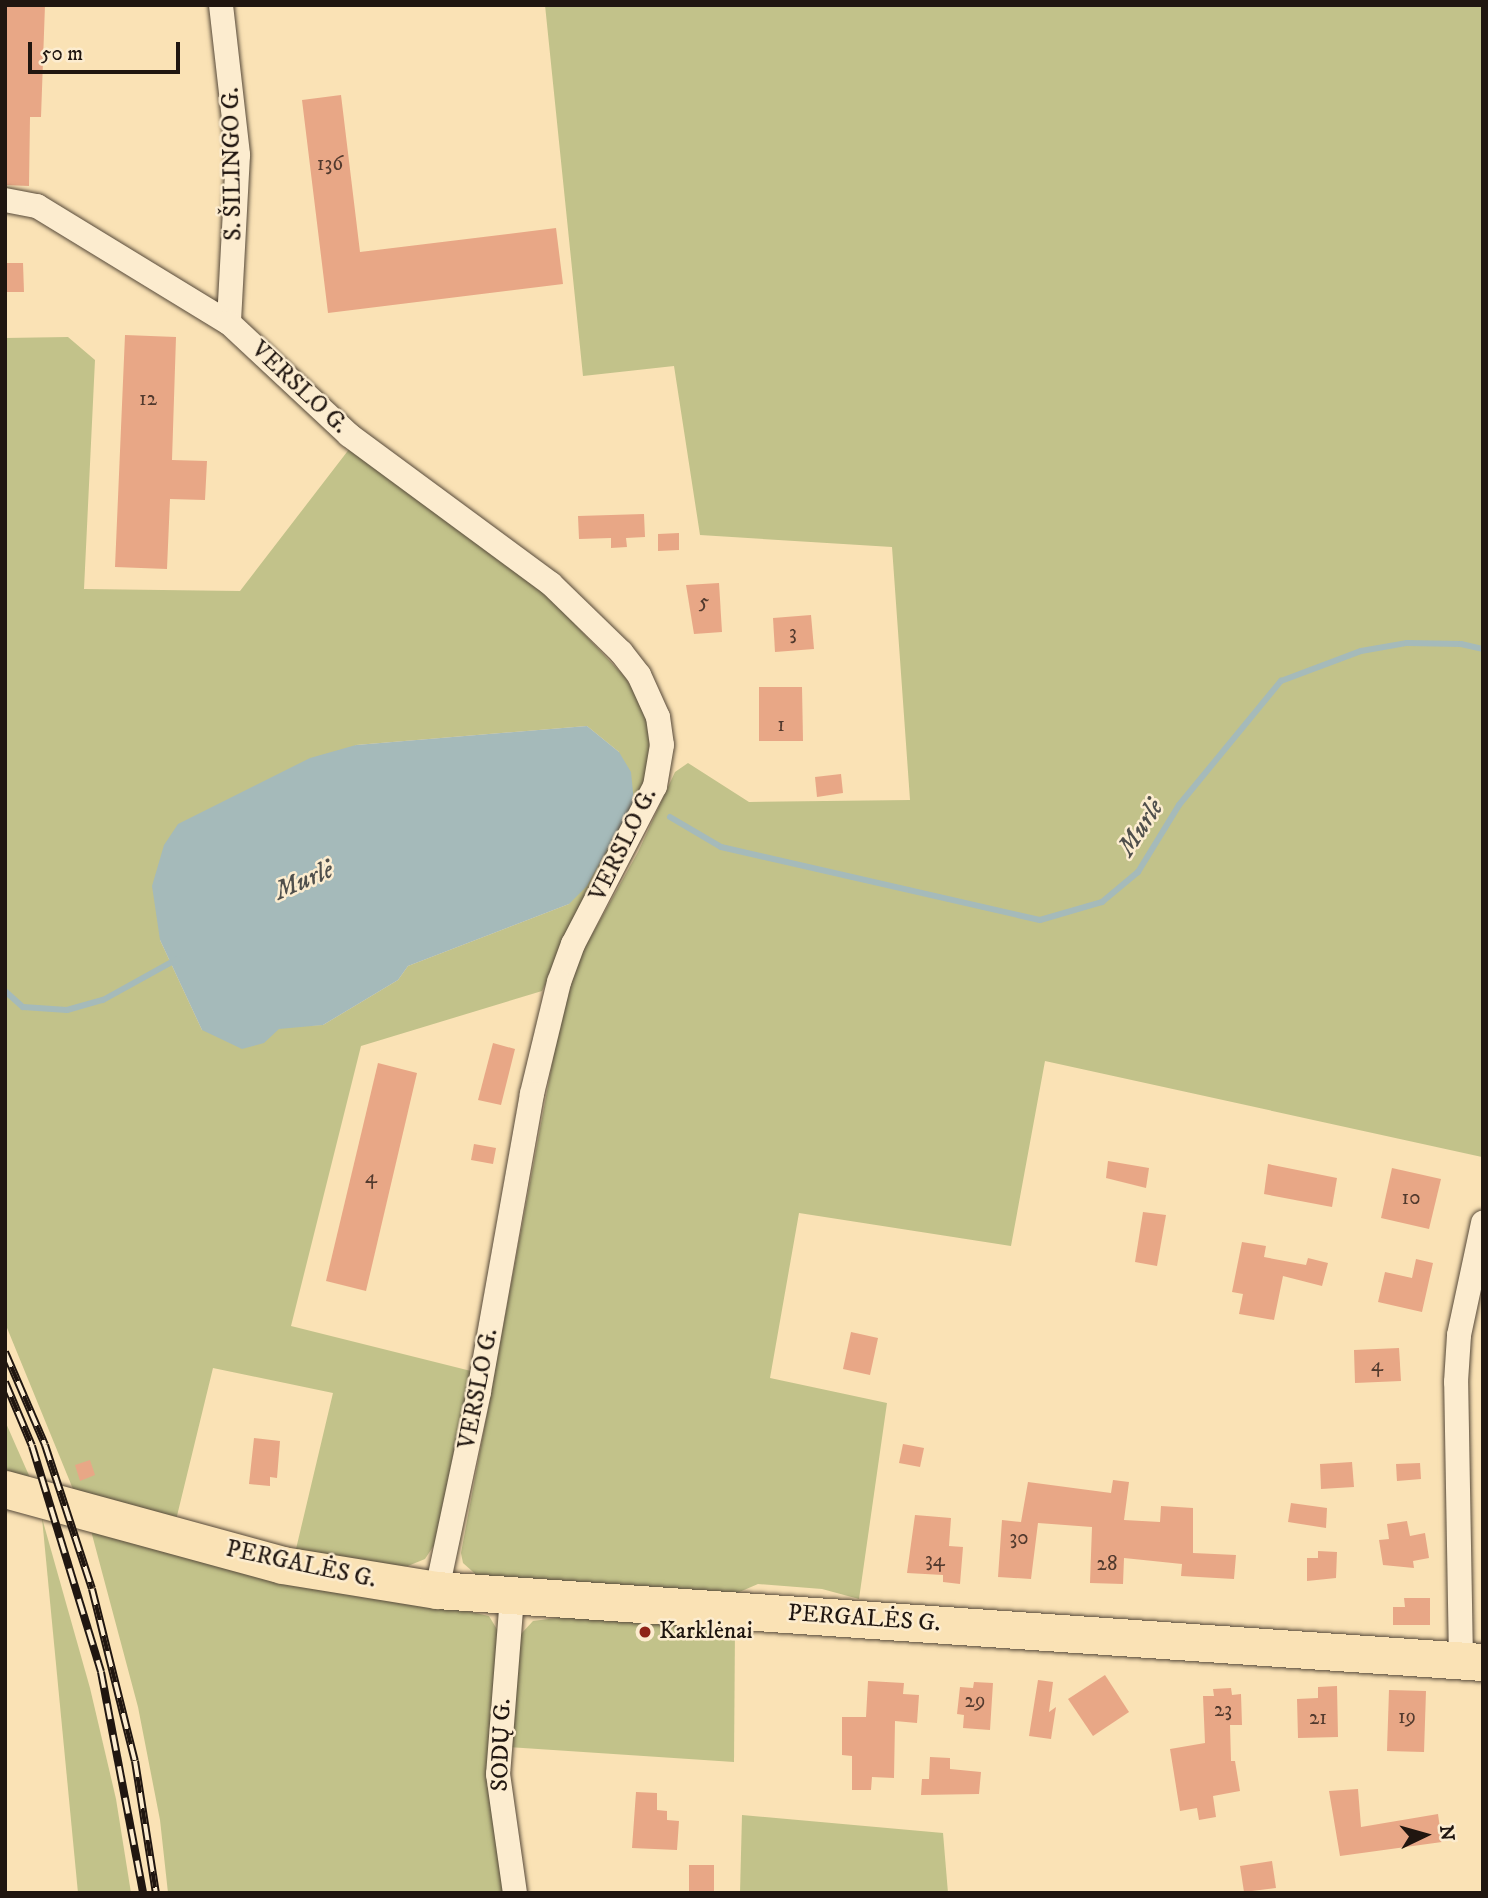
<!DOCTYPE html>
<html>
<head>
<meta charset="utf-8">
<style>
  body { margin:0 }
  #map { position:relative; width:1488px; height:1898px; overflow:hidden; background:#fae2b5; font-family:"IM FELL DW Pica",serif }
  div>[style] { position:absolute }
  [style*='--x'] { left:calc(var(--x)*1px); top:calc(var(--y)*1px); width:calc(var(--w)*1px); rotate:calc(var(--a)*1deg) }
  .green>* { inset:0; background:#c2c28a }
  .water>* { inset:0; background:#a5baba }
  .stream>* { height:6px; margin:-3px; padding:0 3px; transform-origin:3px; border-radius:3px; background:#a5baba }
  .building>* { inset:0; background:#e8a786 }
  .roads { filter:drop-shadow(0 0 2px #564939) drop-shadow(0 0 2px #564939) }
  .minor>* { height:24px; margin:-12px; padding:0 12px; transform-origin:12px; border-radius:12px; background:#fceccf }
  .primary>* { height:37px; margin:-18.5px; padding:0 18.5px; transform-origin:18.5px; border-radius:18.5px; background:#fae2b5 }
  .rail>* { height:8px; margin-top:-4px; transform-origin:0; background:repeating-linear-gradient(90deg,#fceccf 0 16px,#201610 0 32px); box-sizing:border-box; border-block:2px solid #201610 }
  .dots>* { width:19px; height:19px; translate:-50% -50%; box-sizing:border-box; border:4px solid #fceccf; border-radius:50% }
  span { translate:-50% -50%; white-space:nowrap; text-align:center; line-height:1.15; -webkit-text-stroke:5px #fceccf; paint-order:stroke }
  .number-label { font-size:21px; color:#523a2e }
  .number-label span { -webkit-text-stroke-width:0 }
  .street-label { font-size:24px; color:#201610 }
  .poi-label { font-size:24px; color:#201610 }
  .left { translate:0 -50%; text-align:left }
  .water-label { font-size:26px; color:#4f4f4c; font-style:italic }
  .frame { position:absolute; inset:0; border:7px solid #201610; pointer-events:none }
  .north { position:absolute; left:1390px; top:1800px; width:70px; height:70px; -webkit-text-stroke:5px #fceccf; paint-order:stroke; rotate:85deg; font-size:19px; font-weight:700; line-height:28px; text-align:center; color:#201610 }
  .north::after { content:''; display:block; margin:auto; width:24px; height:32px; background:#201610; clip-path:polygon(50% 0,100% 100%,50% 72%,0 100%) }
  .scale { position:absolute; left:28px; top:42px; width:152px; height:32px; box-sizing:border-box; border:4px solid #201610; border-top:0; padding-left:9px; font-size:21px; line-height:24px; white-space:nowrap; color:#201610; -webkit-text-stroke:5px #fceccf; paint-order:stroke }
</style>
</head>
<body>
<div id="map">
  <div class="green">
    <div style="clip-path:polygon(545px 5px,1483px 5px,1482px 1157px,1045px 1061px,1011px 1246px,799px 1213px,770px 1378px,887px 1403px,859px 1599px,822px 1589px,758px 1584px,737px 1593px,481px 1579px,463px 1563px,461px 1553px,559px 1027px,579px 958px,638px 852px,675px 772px,688px 763px,749px 802px,910px 800px,892px 547px,700px 535px,674px 366px,583px 376px)"></div>
    <div style="clip-path:polygon(evenodd,68px 337px,95px 360px,84px 589px,240px 591px,350px 448px,546px 594px,625px 677px,645px 711px,654px 750px,653px 771px,542px 991px,361px 1046px,291px 1326px,475px 1372px,440px 1536px,425px 1559px,398px 1570px,296px 1549px,333px 1393px,213px 1368px,176px 1520px,75px 1494px,5px 1323px,5px 338px,68px 337px,587px 726px,619px 752px,569px 904px,408px 966px,398px 980px,323px 1025px,202px 1030px,160px 940px,356px 745px,587px 726px)"></div>
    <div style="clip-path:polygon(5px 1421px,31px 1480px,5px 1473px)"></div>
    <div style="clip-path:polygon(42px 1518px,90px 1688px,116px 1799px,131px 1893px,78px 1893px)"></div>
    <div style="clip-path:polygon(90px 1527px,489px 1616px,498px 1631px,490px 1790px,505px 1893px,168px 1893px,160px 1820px,138px 1707px)"></div>
    <div style="clip-path:polygon(564px 1617px,735px 1627px,734px 1762px,508px 1747px,521px 1634px,533px 1621px)"></div>
    <div style="clip-path:polygon(742px 1815px,943px 1833px,948px 1893px,740px 1893px)"></div>
  </div>
  <div class="water">
    <div style="clip-path:polygon(587px 726px,619px 752px,631px 772px,634px 802px,587px 886px,569px 904px,408px 966px,398px 980px,323px 1025px,279px 1029px,264px 1043px,242px 1049px,202px 1030px,160px 940px,152px 886px,164px 845px,178px 824px,310px 758px,356px 745px)"></div>
  </div>
  <div class="stream">
    <div style="--x:670;--y:817;--w:59;--a:30.5"></div>
    <div style="--x:721;--y:847;--w:327;--a:12.9"></div>
    <div style="--x:1040;--y:920;--w:65;--a:-16.2"></div>
    <div style="--x:1102;--y:902;--w:47;--a:-39.8"></div>
    <div style="--x:1138;--y:872;--w:79;--a:-58.5"></div>
    <div style="--x:1179;--y:805;--w:161;--a:-50.6"></div>
    <div style="--x:1281;--y:681;--w:85;--a:-20.6"></div>
    <div style="--x:1361;--y:651;--w:47;--a:-9.9"></div>
    <div style="--x:1407;--y:643;--w:54;--a:1.1"></div>
    <div style="--x:1461;--y:644;--w:23;--a:13"></div>
    <div style="--x:5;--y:991;--w:24;--a:42"></div>
    <div style="--x:23;--y:1007;--w:44;--a:3.9"></div>
    <div style="--x:67;--y:1010;--w:37;--a:-16"></div>
    <div style="--x:103;--y:1000;--w:85;--a:-29"></div>
  </div>
  <div class="building">
    <div style="clip-path:polygon(5px 5px,45px 5px,41px 117px,30px 117px,29px 186px,5px 185px)"></div>
    <div style="clip-path:polygon(341px 95px,360px 252px,556px 228px,563px 284px,328px 313px,302px 100px)"></div>
    <div style="clip-path:polygon(5px 263px,23px 263px,24px 292px,5px 292px)"></div>
    <div style="clip-path:polygon(125px 335px,176px 337px,172px 460px,207px 461px,205px 500px,170px 499px,167px 569px,115px 567px)"></div>
    <div style="clip-path:polygon(644px 514px,645px 537px,626px 538px,627px 547px,611px 548px,611px 538px,579px 539px,578px 516px)"></div>
    <div style="clip-path:polygon(679px 533px,679px 550px,658px 551px,658px 534px)"></div>
    <div style="clip-path:polygon(719px 583px,722px 632px,694px 634px,686px 585px)"></div>
    <div style="clip-path:polygon(811px 615px,814px 649px,775px 652px,773px 618px)"></div>
    <div style="clip-path:polygon(759px 687px,802px 687px,803px 741px,759px 741px)"></div>
    <div style="clip-path:polygon(841px 774px,843px 793px,817px 797px,815px 777px)"></div>
    <div style="clip-path:polygon(493px 1043px,515px 1049px,501px 1105px,478px 1100px)"></div>
    <div style="clip-path:polygon(378px 1063px,417px 1073px,366px 1291px,326px 1281px)"></div>
    <div style="clip-path:polygon(474px 1144px,496px 1148px,493px 1164px,471px 1160px)"></div>
    <div style="clip-path:polygon(1108px 1161px,1149px 1168px,1146px 1188px,1106px 1178px)"></div>
    <div style="clip-path:polygon(1268px 1164px,1337px 1178px,1332px 1207px,1264px 1194px)"></div>
    <div style="clip-path:polygon(1392px 1168px,1441px 1179px,1429px 1229px,1381px 1218px)"></div>
    <div style="clip-path:polygon(1143px 1212px,1166px 1215px,1157px 1266px,1135px 1262px)"></div>
    <div style="clip-path:polygon(1242px 1242px,1266px 1246px,1264px 1257px,1306px 1265px,1308px 1258px,1328px 1263px,1322px 1286px,1283px 1276px,1274px 1320px,1239px 1314px,1243px 1294px,1232px 1292px)"></div>
    <div style="clip-path:polygon(1416px 1259px,1433px 1263px,1422px 1312px,1378px 1302px,1385px 1272px,1412px 1278px)"></div>
    <div style="clip-path:polygon(851px 1332px,878px 1338px,870px 1375px,843px 1369px)"></div>
    <div style="clip-path:polygon(1399px 1348px,1401px 1381px,1355px 1383px,1354px 1350px)"></div>
    <div style="clip-path:polygon(254px 1438px,280px 1441px,277px 1478px,270px 1477px,270px 1486px,249px 1484px)"></div>
    <div style="clip-path:polygon(903px 1444px,924px 1448px,920px 1467px,899px 1463px)"></div>
    <div style="clip-path:polygon(90px 1460px,95px 1475px,80px 1481px,75px 1465px)"></div>
    <div style="clip-path:polygon(1352px 1462px,1354px 1487px,1321px 1489px,1320px 1464px)"></div>
    <div style="clip-path:polygon(1420px 1463px,1421px 1479px,1397px 1481px,1396px 1464px)"></div>
    <div style="clip-path:polygon(1113px 1480px,1129px 1482px,1124px 1520px,1160px 1522px,1161px 1506px,1193px 1508px,1193px 1553px,1236px 1555px,1234px 1579px,1181px 1576px,1182px 1564px,1124px 1558px,1123px 1584px,1090px 1583px,1092px 1527px,1038px 1523px,1031px 1579px,998px 1577px,1002px 1520px,1021px 1522px,1028px 1482px,1111px 1493px)"></div>
    <div style="clip-path:polygon(1291px 1503px,1327px 1508px,1326px 1528px,1288px 1522px)"></div>
    <div style="clip-path:polygon(915px 1515px,951px 1518px,949px 1546px,963px 1547px,960px 1584px,943px 1582px,943px 1575px,907px 1573px)"></div>
    <div style="clip-path:polygon(1407px 1521px,1410px 1536px,1425px 1533px,1429px 1558px,1413px 1561px,1414px 1568px,1383px 1565px,1379px 1540px,1389px 1539px,1387px 1524px)"></div>
    <div style="clip-path:polygon(1318px 1551px,1337px 1552px,1336px 1578px,1307px 1581px,1307px 1558px,1318px 1558px)"></div>
    <div style="clip-path:polygon(1404px 1598px,1430px 1598px,1430px 1625px,1393px 1625px,1393px 1607px,1405px 1607px)"></div>
    <div style="clip-path:polygon(1105px 1675px,1129px 1712px,1093px 1736px,1068px 1699px)"></div>
    <div style="clip-path:polygon(1038px 1680px,1053px 1682px,1049px 1712px,1056px 1707px,1051px 1739px,1029px 1736px)"></div>
    <div style="clip-path:polygon(868px 1681px,904px 1683px,903px 1694px,919px 1695px,917px 1723px,895px 1721px,894px 1778px,872px 1777px,871px 1790px,852px 1790px,852px 1756px,842px 1755px,842px 1717px,866px 1717px)"></div>
    <div style="clip-path:polygon(974px 1682px,993px 1683px,990px 1730px,963px 1728px,964px 1715px,957px 1714px,960px 1687px,973px 1688px)"></div>
    <div style="clip-path:polygon(1337px 1686px,1338px 1737px,1298px 1738px,1297px 1699px,1318px 1698px,1318px 1687px)"></div>
    <div style="clip-path:polygon(1231px 1688px,1232px 1695px,1241px 1694px,1242px 1725px,1230px 1725px,1231px 1761px,1235px 1761px,1240px 1791px,1213px 1796px,1216px 1817px,1199px 1820px,1197px 1808px,1180px 1811px,1170px 1749px,1205px 1743px,1203px 1696px,1214px 1696px,1213px 1689px)"></div>
    <div style="clip-path:polygon(1389px 1690px,1426px 1691px,1424px 1752px,1387px 1751px)"></div>
    <div style="clip-path:polygon(930px 1757px,950px 1758px,950px 1769px,981px 1772px,979px 1794px,921px 1795px,922px 1779px,929px 1779px)"></div>
    <div style="clip-path:polygon(1358px 1789px,1361px 1827px,1438px 1814px,1442px 1842px,1340px 1856px,1329px 1791px)"></div>
    <div style="clip-path:polygon(636px 1792px,657px 1793px,657px 1810px,667px 1811px,667px 1820px,679px 1821px,677px 1850px,632px 1848px)"></div>
    <div style="clip-path:polygon(1272px 1861px,1276px 1888px,1244px 1892px,1240px 1866px)"></div>
    <div style="clip-path:polygon(689px 1865px,714px 1865px,714px 1893px,689px 1893px)"></div>
  </div>
  <div class="roads">
    <div class="minor">
      <div style="--x:221;--y:5;--w:151;--a:83.5"></div>
      <div style="--x:238;--y:155;--w:168;--a:93.1"></div>
      <div style="--x:5;--y:200;--w:33;--a:11"></div>
      <div style="--x:37;--y:206;--w:225;--a:31.4"></div>
      <div style="--x:229;--y:323;--w:164;--a:43"></div>
      <div style="--x:349;--y:435;--w:251;--a:36.4"></div>
      <div style="--x:551;--y:584;--w:98;--a:44.2"></div>
      <div style="--x:621;--y:652;--w:29;--a:52"></div>
      <div style="--x:639;--y:675;--w:46;--a:65.7"></div>
      <div style="--x:658;--y:717;--w:28;--a:82"></div>
      <div style="--x:662;--y:745;--w:42;--a:99.7"></div>
      <div style="--x:655;--y:786;--w:178;--a:117.4"></div>
      <div style="--x:573;--y:944;--w:40;--a:110.2"></div>
      <div style="--x:559;--y:982;--w:115;--a:103.6"></div>
      <div style="--x:532;--y:1094;--w:303;--a:100.1"></div>
      <div style="--x:479;--y:1392;--w:202;--a:102"></div>
      <div style="--x:512;--y:1597;--w:178;--a:94.5"></div>
      <div style="--x:498;--y:1774;--w:120;--a:81.9"></div>
      <div style="--x:1461;--y:1660;--w:278;--a:-91"></div>
      <div style="--x:1456;--y:1382;--w:47;--a:-86.3"></div>
      <div style="--x:1459;--y:1335;--w:115;--a:-77.9"></div>
    </div>
    <div class="primary">
      <div style="--x:5;--y:1489;--w:287;--a:15.3"></div>
      <div style="--x:282;--y:1565;--w:157;--a:9.2"></div>
      <div style="--x:437;--y:1590;--w:1048;--a:3.94"></div>
    </div>
  </div>
  <div class="rail">
    <div style="--x:5;--y:1352;--w:101;--a:66.7"></div>
    <div style="--x:45;--y:1445;--w:151;--a:71.9"></div>
    <div style="--x:92;--y:1589;--w:177;--a:76"></div>
    <div style="--x:135;--y:1761;--w:134;--a:81"></div>
    <div style="--x:5;--y:1382;--w:69;--a:67.1"></div>
    <div style="--x:32;--y:1446;--w:236;--a:73"></div>
    <div style="--x:101;--y:1672;--w:225;--a:79.2"></div>
  </div>
  <div class="dots">
    <div style="left:645px;top:1632px;background:#8f2418"></div>
  </div>
  <div class="number-label">
    <span style="left:330px;top:164px">136</span>
    <span style="left:148px;top:399px">12</span>
    <span style="left:704px;top:602px">5</span>
    <span style="left:793px;top:633px">3</span>
    <span style="left:781px;top:725px">1</span>
    <span style="left:371px;top:1177px">4</span>
    <span style="left:1411px;top:1198px">10</span>
    <span style="left:1377px;top:1365px">4</span>
    <span style="left:1019px;top:1538px">30</span>
    <span style="left:935px;top:1560px">34</span>
    <span style="left:1107px;top:1564px">28</span>
    <span style="left:975px;top:1701px">29</span>
    <span style="left:1223px;top:1710px">23</span>
    <span style="left:1407px;top:1717px">19</span>
    <span style="left:1318px;top:1718px">21</span>
  </div>
  <div class="street-label">
    <span style="left:233px;top:164px;rotate:-91deg">S. ŠILINGO G.</span>
    <span style="left:299px;top:388px;rotate:43deg">VERSLO G.</span>
    <span style="left:624px;top:845px;rotate:-64deg">VERSLO G.</span>
    <span style="left:479px;top:1389px;rotate:-79deg">VERSLO G.</span>
    <span style="left:301px;top:1565px;rotate:12deg">PERGALĖS G.</span>
    <span style="left:864px;top:1619px;rotate:4deg">PERGALĖS G.</span>
    <span style="left:502px;top:1745px;rotate:-88deg">SODŲ G.</span>
  </div>
  <div class="poi-label">
    <span class="left" style="left:659px;top:1632px">Karklėnai</span>
  </div>
  <div class="water-label">
    <span style="left:1141px;top:828px;rotate:-57deg">Murlė</span>
    <span style="left:304px;top:881px;rotate:-24deg">Murlė</span>
  </div>
  <div class="frame"></div>
  <div class="north">N</div>
  <div class="scale">50 m</div>
</div>
</body>
</html>
